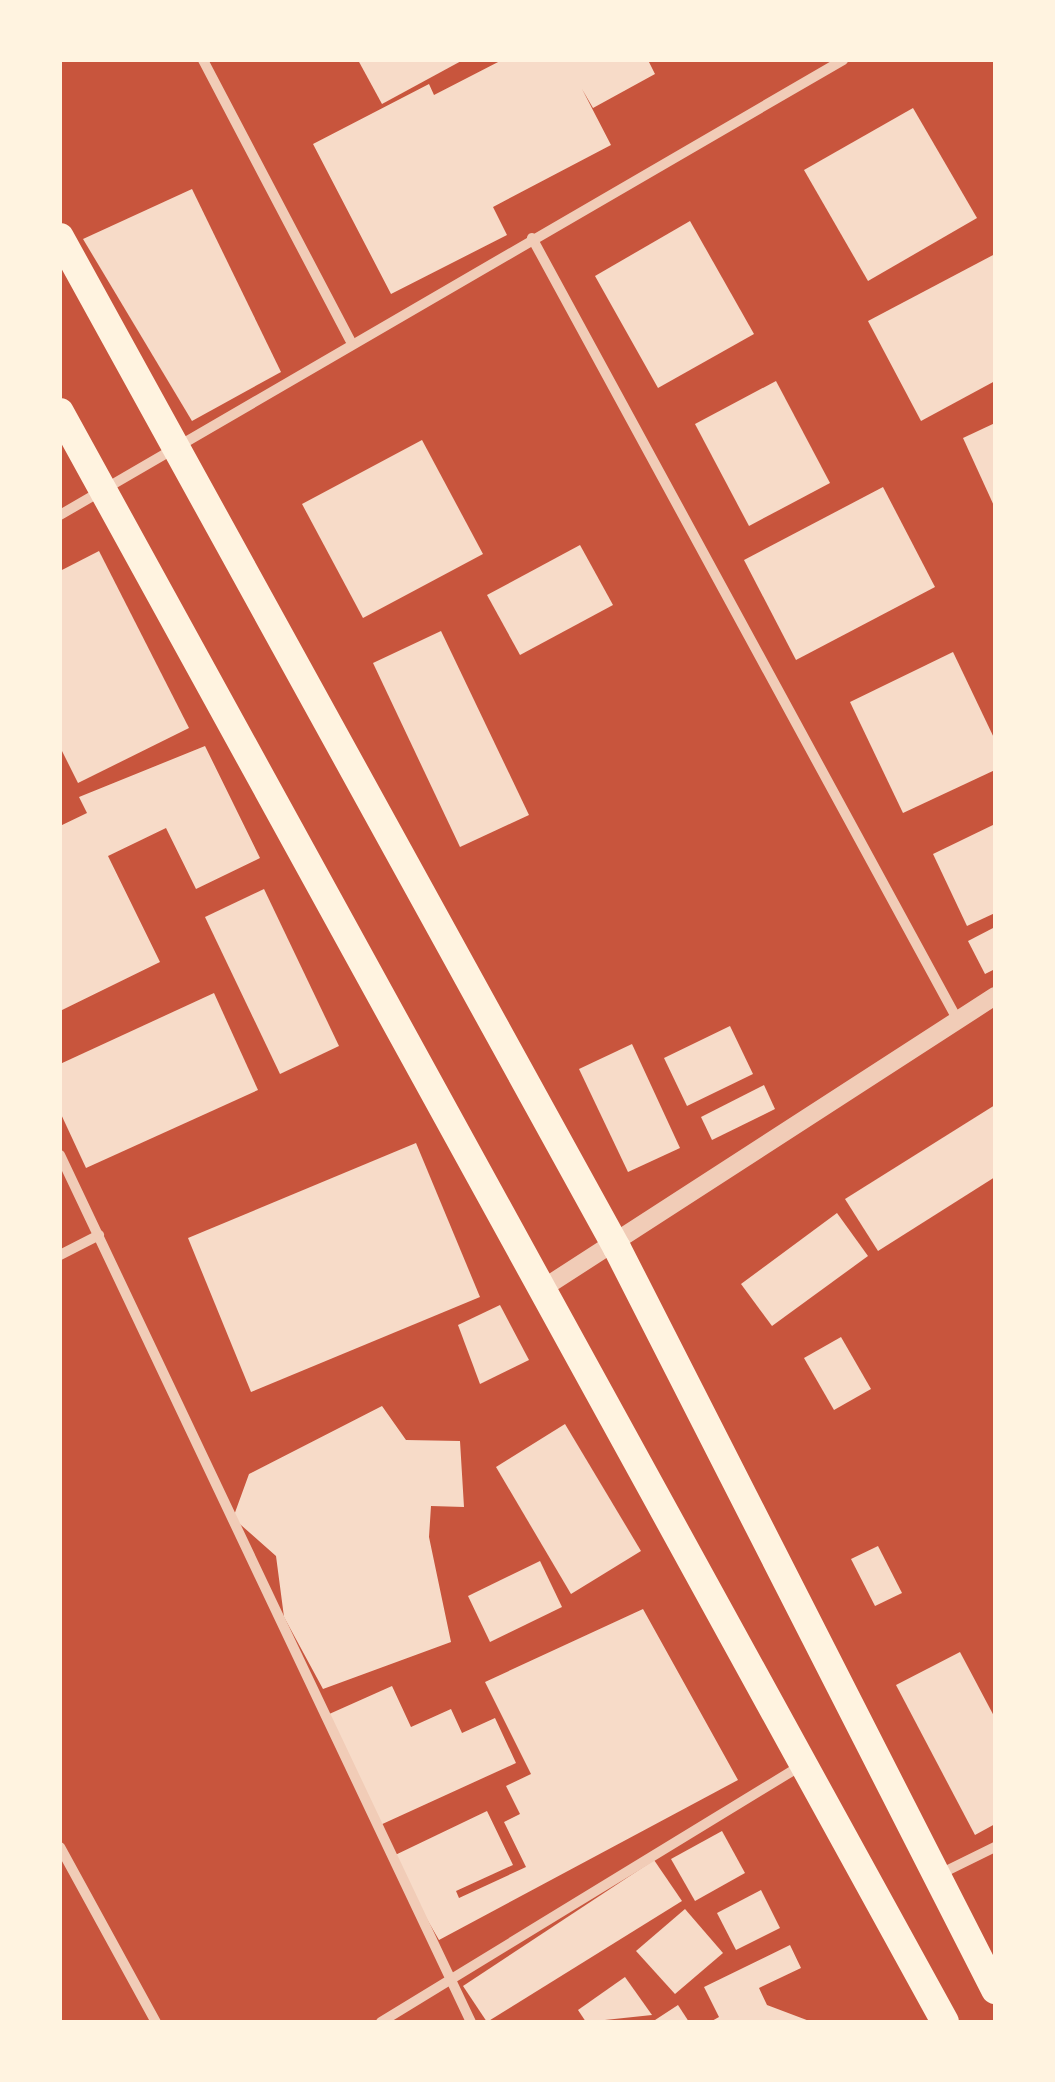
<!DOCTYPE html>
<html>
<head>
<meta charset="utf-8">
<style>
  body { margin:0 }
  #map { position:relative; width:1055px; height:2082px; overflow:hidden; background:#c8553d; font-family:Montserrat,sans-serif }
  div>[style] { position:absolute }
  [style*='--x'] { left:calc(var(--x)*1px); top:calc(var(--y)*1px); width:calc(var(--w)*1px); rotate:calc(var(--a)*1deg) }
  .building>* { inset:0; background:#f7dbc8 }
  .minor>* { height:10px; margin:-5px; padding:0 5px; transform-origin:5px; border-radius:5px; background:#f1ccb7 }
  .tertiary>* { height:18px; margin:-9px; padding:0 9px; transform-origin:9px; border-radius:9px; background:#f1ccb7 }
  .trunk>* { height:28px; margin:-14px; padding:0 14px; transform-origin:14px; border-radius:14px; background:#fff3e0 }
  span { translate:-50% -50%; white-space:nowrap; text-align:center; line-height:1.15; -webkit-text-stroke:8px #fff3e0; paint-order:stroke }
  .frame { position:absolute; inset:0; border:62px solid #fff3e0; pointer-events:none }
</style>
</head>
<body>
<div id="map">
  <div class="building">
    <div style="clip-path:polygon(358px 60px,463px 60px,382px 104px)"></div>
    <div style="clip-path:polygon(502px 60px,648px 60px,655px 74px,593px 108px,582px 89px,611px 145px,493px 207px,507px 235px,391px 294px,313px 144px,429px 84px,434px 95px)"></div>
    <div style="clip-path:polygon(913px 108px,977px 218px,868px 281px,804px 170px)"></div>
    <div style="clip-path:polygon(192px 189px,281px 372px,192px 421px,83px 239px)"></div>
    <div style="clip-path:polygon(690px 221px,754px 334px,658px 388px,595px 276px)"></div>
    <div style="clip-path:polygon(995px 254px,995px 381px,921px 421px,868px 321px)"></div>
    <div style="clip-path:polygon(776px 381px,830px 483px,749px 526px,695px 424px)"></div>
    <div style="clip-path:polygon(995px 423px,995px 508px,963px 438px)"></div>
    <div style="clip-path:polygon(422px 440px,483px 554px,363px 618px,302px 504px)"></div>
    <div style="clip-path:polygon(883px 487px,935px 587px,796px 660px,744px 560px)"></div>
    <div style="clip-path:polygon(580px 545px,613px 605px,520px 655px,487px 595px)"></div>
    <div style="clip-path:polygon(99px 551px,189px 728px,78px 783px,60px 747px,60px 571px)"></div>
    <div style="clip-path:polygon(441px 631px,529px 815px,460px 847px,373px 663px)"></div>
    <div style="clip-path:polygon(953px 652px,995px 740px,995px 770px,903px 813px,850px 702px)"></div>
    <div style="clip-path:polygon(205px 746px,260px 858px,196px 889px,166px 828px,108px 856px,160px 962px,60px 1011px,60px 826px,87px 813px,79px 797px)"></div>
    <div style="clip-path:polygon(995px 824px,995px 913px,967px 926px,933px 854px)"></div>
    <div style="clip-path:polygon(264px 889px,339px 1046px,280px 1074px,205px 917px)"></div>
    <div style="clip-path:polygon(995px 927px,995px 969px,985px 974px,968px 941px)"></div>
    <div style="clip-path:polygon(214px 993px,258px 1090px,86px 1168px,60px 1112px,60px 1064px)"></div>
    <div style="clip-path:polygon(730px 1026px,753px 1074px,687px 1106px,664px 1058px)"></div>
    <div style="clip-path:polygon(632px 1044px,680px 1148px,628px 1172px,579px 1069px)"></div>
    <div style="clip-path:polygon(764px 1085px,775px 1109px,712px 1140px,701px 1117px)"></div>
    <div style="clip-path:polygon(995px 1105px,995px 1177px,878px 1251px,845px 1199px)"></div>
    <div style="clip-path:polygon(416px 1143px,480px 1297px,251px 1392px,188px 1238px)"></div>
    <div style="clip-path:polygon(837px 1213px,868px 1256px,772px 1326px,741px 1284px)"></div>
    <div style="clip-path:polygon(500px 1305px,529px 1360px,480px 1384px,458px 1325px)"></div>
    <div style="clip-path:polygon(841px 1337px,871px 1389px,834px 1410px,804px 1358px)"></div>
    <div style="clip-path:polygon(382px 1406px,406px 1440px,460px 1441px,464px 1507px,431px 1506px,429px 1537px,451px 1642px,323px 1689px,284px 1617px,276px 1556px,233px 1518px,249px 1474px)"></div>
    <div style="clip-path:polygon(565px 1424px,641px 1551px,571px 1594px,496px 1467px)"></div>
    <div style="clip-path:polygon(878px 1546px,902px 1593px,875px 1606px,851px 1559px)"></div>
    <div style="clip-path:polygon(540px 1561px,562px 1607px,490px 1642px,468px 1596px)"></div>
    <div style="clip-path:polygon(643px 1609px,738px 1780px,439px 1940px,391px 1857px,487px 1811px,513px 1865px,456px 1891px,459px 1898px,526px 1867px,504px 1822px,520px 1814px,506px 1786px,531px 1774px,485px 1682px)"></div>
    <div style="clip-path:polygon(960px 1652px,995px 1718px,995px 1824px,975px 1835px,896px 1685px)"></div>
    <div style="clip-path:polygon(392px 1686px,411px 1727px,451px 1709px,462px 1733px,495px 1718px,516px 1763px,378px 1826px,327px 1715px)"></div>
    <div style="clip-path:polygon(722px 1831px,745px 1873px,695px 1901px,671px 1859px)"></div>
    <div style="clip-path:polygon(654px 1860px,682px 1901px,487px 2022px,463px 1986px)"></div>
    <div style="clip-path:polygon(761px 1890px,780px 1928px,736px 1950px,717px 1913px)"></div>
    <div style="clip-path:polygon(685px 1909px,723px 1953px,675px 1994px,636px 1951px)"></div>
    <div style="clip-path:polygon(790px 1945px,801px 1968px,759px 1988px,767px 2005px,812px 2022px,710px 2022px,719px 2017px,704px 1987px)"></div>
    <div style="clip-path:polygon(625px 1977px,652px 2015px,586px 2022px,578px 2010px)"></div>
    <div style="clip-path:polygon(678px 2005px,689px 2022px,652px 2022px)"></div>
  </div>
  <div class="minor">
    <div style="--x:203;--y:60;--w:316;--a:62.3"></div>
    <div style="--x:532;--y:238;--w:887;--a:61.44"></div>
    <div style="--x:60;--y:515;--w:906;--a:-30.16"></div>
    <div style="--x:60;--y:1155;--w:959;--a:64.64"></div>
    <div style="--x:60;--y:1255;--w:44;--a:-27.1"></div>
    <div style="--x:60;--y:1847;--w:200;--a:61.3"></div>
    <div style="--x:938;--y:1875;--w:64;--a:-26.2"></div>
    <div style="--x:381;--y:2022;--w:493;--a:-31.4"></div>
  </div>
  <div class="tertiary">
    <div style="--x:542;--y:1289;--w:539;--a:-32.89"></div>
  </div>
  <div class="trunk">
    <div style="--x:60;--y:237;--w:1154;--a:61.15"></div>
    <div style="--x:617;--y:1248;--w:833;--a:63"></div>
    <div style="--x:60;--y:412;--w:1837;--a:61.2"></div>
  </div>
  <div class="frame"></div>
</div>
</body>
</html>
